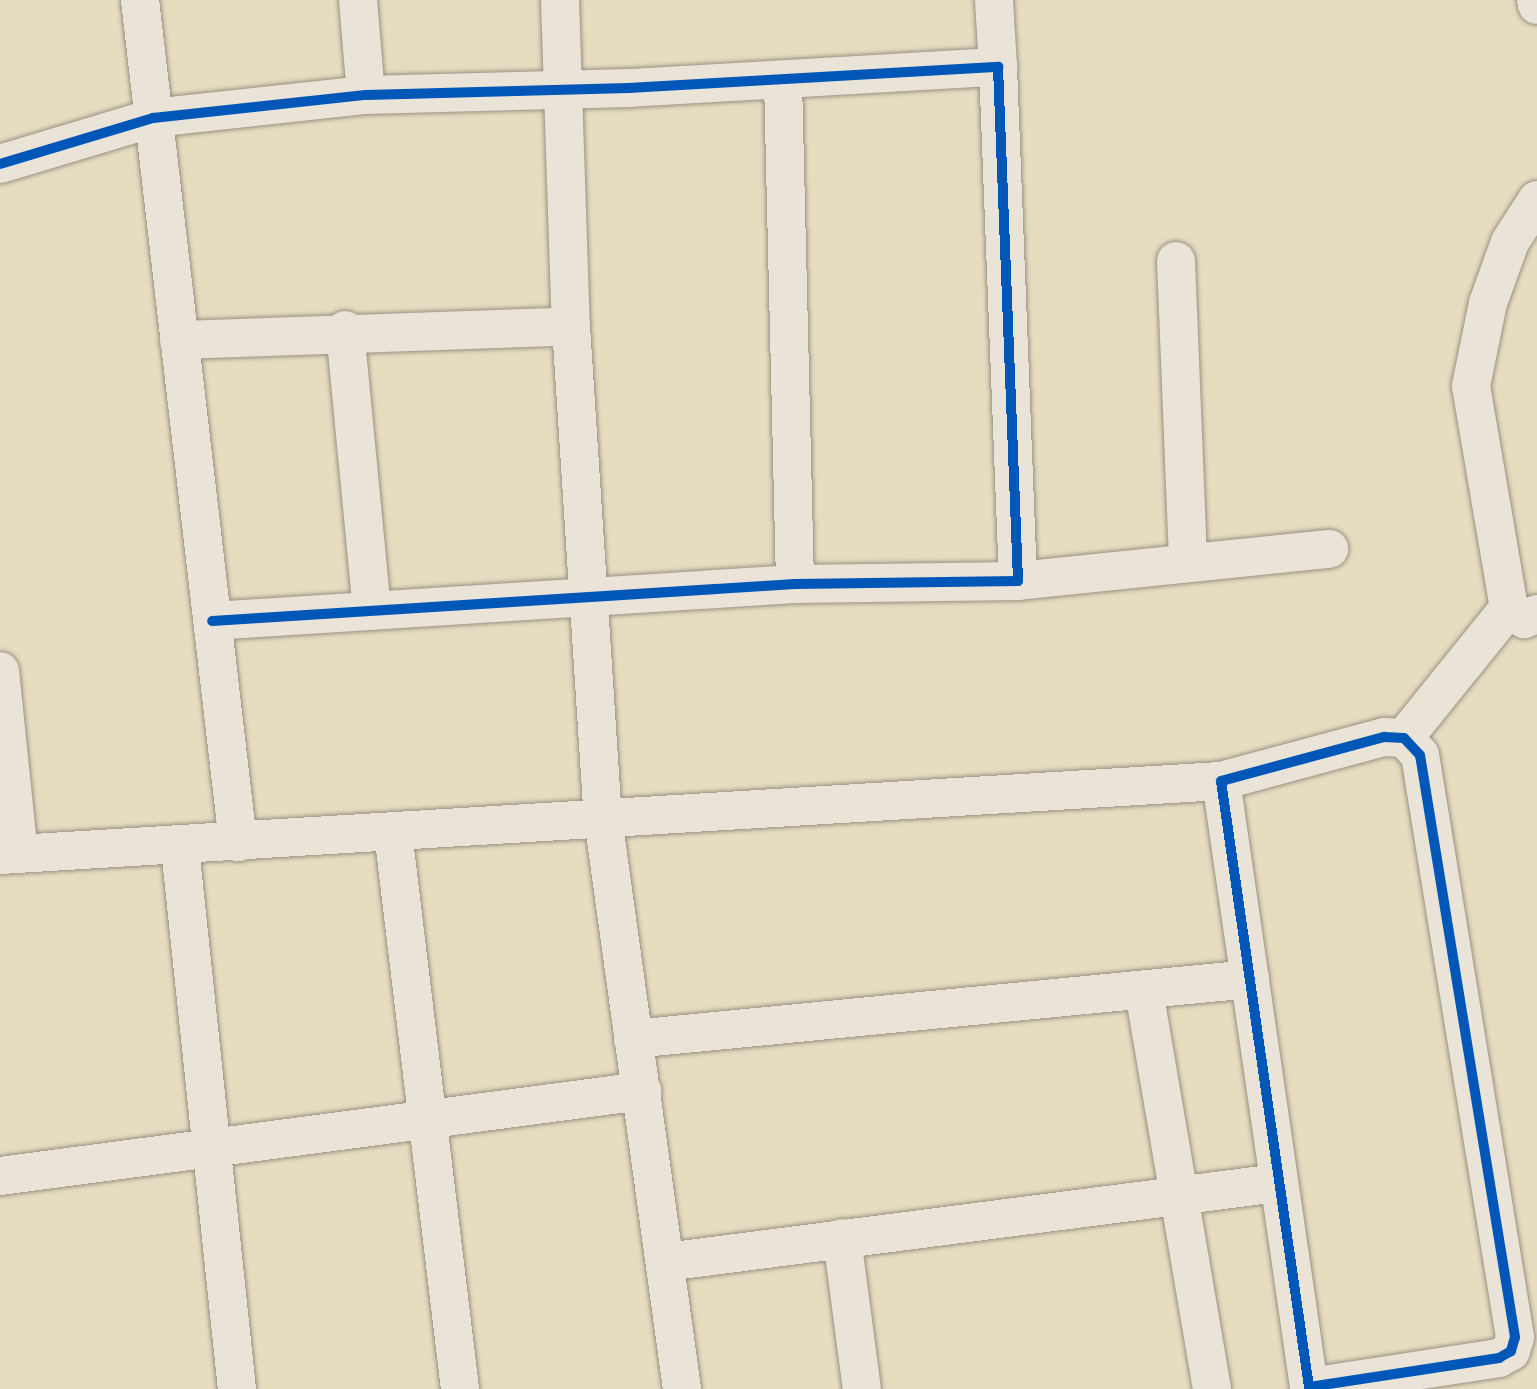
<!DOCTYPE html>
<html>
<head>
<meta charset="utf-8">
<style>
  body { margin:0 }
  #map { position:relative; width:1537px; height:1389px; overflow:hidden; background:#e6dcc0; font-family:"IM FELL English",serif }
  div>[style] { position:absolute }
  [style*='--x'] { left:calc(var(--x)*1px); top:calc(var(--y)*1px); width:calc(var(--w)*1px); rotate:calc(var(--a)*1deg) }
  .roads { filter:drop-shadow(0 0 2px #999181) drop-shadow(0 0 2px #999181) }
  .minor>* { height:38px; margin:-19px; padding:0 19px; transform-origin:19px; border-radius:19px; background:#e9e4d7 }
  .cycleway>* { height:10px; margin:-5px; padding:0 5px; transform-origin:5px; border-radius:5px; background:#0057b8 }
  span { translate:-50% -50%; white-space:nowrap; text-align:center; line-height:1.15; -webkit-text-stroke:5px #f9edcc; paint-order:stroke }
</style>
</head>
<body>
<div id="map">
  <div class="roads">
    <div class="minor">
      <div style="--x:140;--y:0;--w:848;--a:83.36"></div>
      <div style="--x:358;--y:0;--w:95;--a:85.2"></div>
      <div style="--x:560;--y:0;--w:326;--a:88.1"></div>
      <div style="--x:571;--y:326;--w:493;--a:86.3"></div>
      <div style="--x:603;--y:818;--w:576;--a:82.12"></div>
      <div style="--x:994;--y:0;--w:67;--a:86.6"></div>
      <div style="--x:1536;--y:0;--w:5;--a:79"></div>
      <div style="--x:783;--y:81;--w:503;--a:88.63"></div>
      <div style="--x:0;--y:164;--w:160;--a:-16.7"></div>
      <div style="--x:153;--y:118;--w:214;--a:-6.2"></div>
      <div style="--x:366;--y:95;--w:263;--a:-1.5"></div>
      <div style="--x:629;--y:88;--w:370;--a:-3.3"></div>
      <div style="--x:998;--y:67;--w:514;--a:87.77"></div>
      <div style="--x:1018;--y:581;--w:223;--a:179.2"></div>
      <div style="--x:795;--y:584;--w:584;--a:176.37"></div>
      <div style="--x:1537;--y:200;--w:50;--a:122.7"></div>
      <div style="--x:1510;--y:242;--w:65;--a:109.8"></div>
      <div style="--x:1488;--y:303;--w:85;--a:101.6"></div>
      <div style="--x:1471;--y:386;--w:225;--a:80.3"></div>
      <div style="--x:1509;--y:608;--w:19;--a:36"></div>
      <div style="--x:1524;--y:619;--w:14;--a:-21"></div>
      <div style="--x:1176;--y:261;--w:302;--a:87.7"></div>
      <div style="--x:345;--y:330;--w:282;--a:84.5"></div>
      <div style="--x:179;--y:340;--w:392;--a:-2"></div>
      <div style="--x:1018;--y:581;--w:313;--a:-5.9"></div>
      <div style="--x:0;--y:671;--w:184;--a:84.1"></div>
      <div style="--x:1384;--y:737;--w:20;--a:3"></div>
      <div style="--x:1404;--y:738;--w:23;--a:47"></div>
      <div style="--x:1420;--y:755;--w:590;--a:80.73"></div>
      <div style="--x:1515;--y:1337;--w:15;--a:106"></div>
      <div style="--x:1511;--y:1351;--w:14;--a:150"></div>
      <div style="--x:1499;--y:1358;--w:192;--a:171.3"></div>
      <div style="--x:1309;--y:1387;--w:612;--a:-98.26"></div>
      <div style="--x:1221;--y:781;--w:169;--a:-15.1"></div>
      <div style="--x:1404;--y:738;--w:167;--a:-51.1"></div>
      <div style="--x:393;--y:832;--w:561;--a:83.14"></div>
      <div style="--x:180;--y:848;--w:544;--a:83.99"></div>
      <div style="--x:0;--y:855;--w:1223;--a:-3.47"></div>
      <div style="--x:1144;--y:991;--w:404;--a:80.3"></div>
      <div style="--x:633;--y:1039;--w:620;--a:-5.55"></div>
      <div style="--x:0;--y:1176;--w:648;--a:-7.54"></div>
      <div style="--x:842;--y:1238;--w:152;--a:82.5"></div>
      <div style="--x:666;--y:1262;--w:617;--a:-7.36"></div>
    </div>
  </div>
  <div class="cycleway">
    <div style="--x:0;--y:164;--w:160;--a:-16.7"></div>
    <div style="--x:153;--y:118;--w:214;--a:-6.2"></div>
    <div style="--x:366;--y:95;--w:263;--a:-1.5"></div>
    <div style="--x:629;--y:88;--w:370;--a:-3.3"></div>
    <div style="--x:998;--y:67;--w:514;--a:87.77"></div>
    <div style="--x:1018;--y:581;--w:223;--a:179.2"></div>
    <div style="--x:795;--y:584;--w:584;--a:176.37"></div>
    <div style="--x:1384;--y:737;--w:20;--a:3"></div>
    <div style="--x:1404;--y:738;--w:23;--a:47"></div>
    <div style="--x:1420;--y:755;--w:590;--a:80.73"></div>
    <div style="--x:1515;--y:1337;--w:15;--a:106"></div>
    <div style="--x:1511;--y:1351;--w:14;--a:150"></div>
    <div style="--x:1499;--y:1358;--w:192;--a:171.3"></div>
    <div style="--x:1309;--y:1387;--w:612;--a:-98.26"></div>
    <div style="--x:1221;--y:781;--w:169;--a:-15.1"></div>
  </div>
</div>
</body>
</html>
